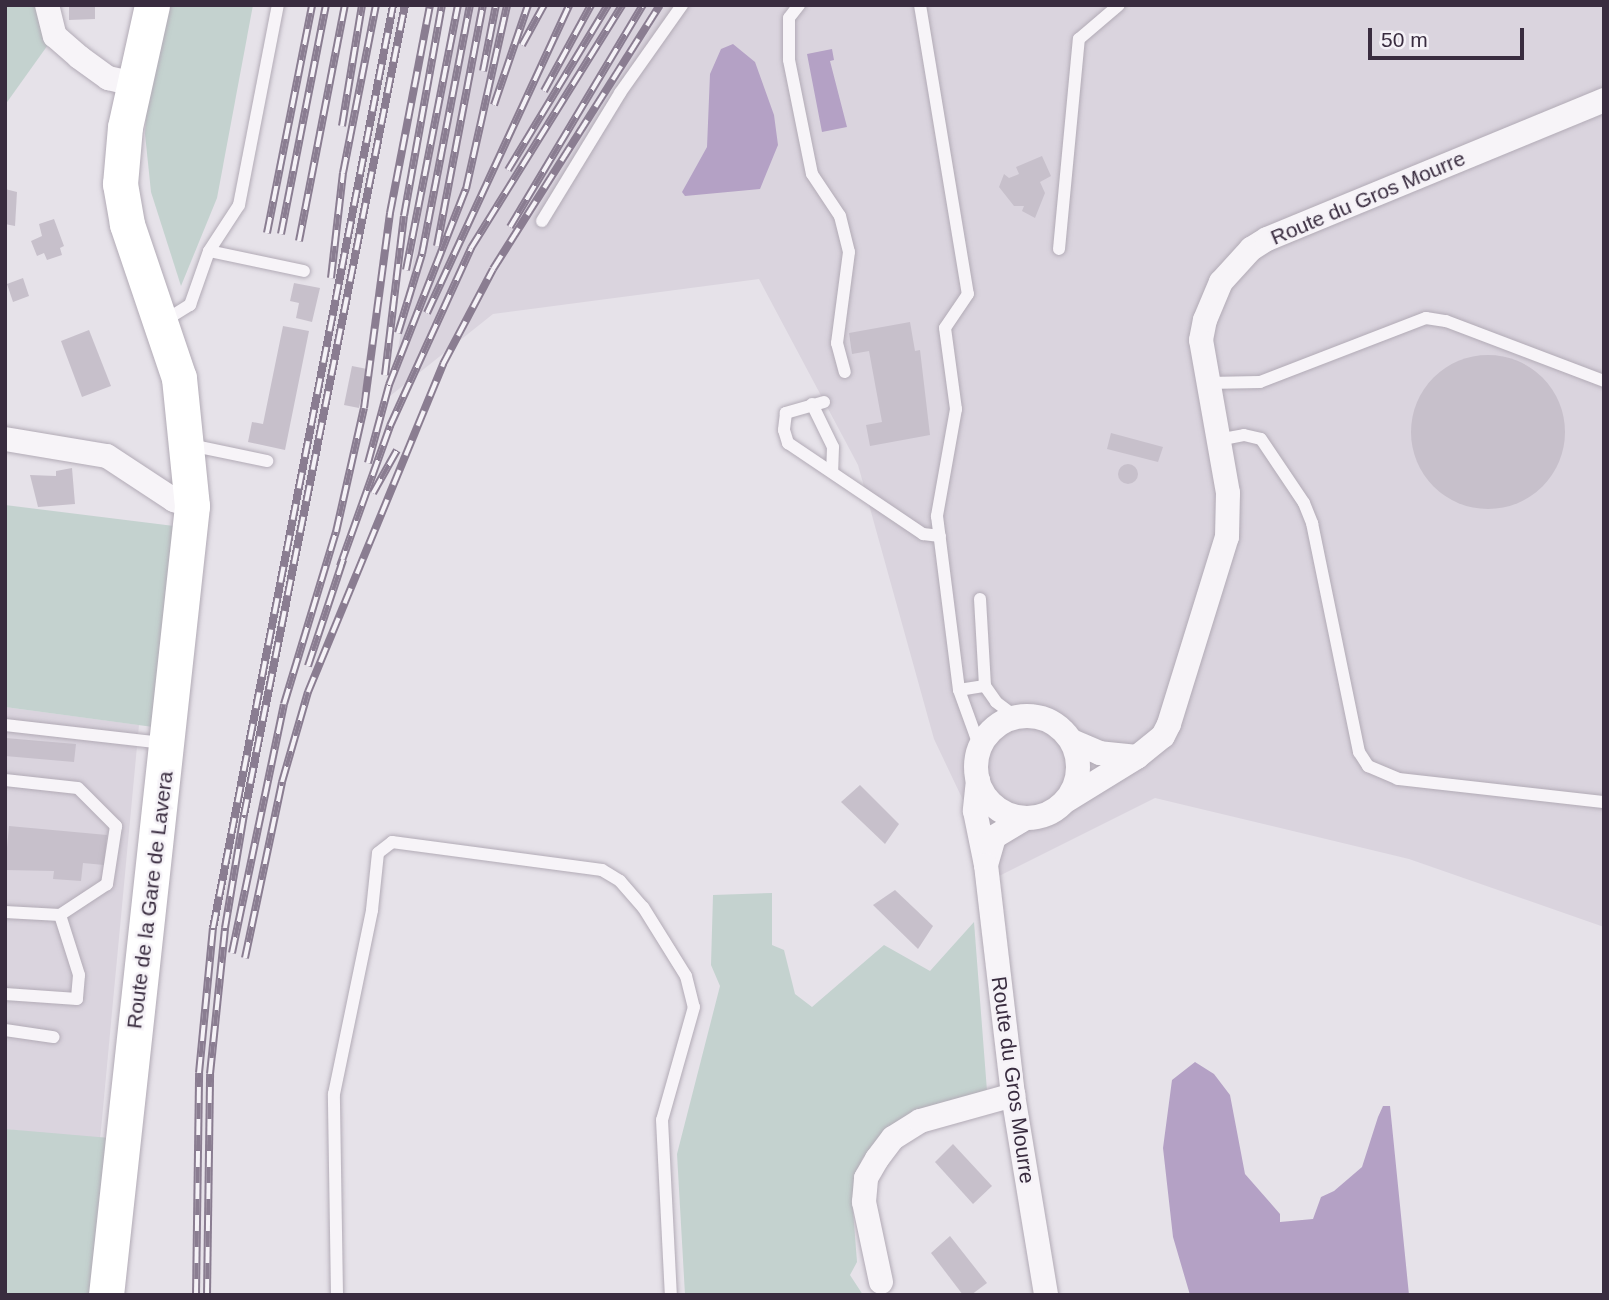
<!DOCTYPE html>
<html>
<head>
<meta charset="utf-8">
<style>
  body { margin:0 }
  #map { position:relative; width:1609px; height:1300px; overflow:hidden; background:#e6e2e9; font-family:Helvetica,sans-serif }
  div>[style] { position:absolute }
  [style*='--x'] { left:calc(var(--x)*1px); top:calc(var(--y)*1px); width:calc(var(--w)*1px); rotate:calc(var(--a)*1deg) }
  .built>* { inset:0; background:#dad4de }
  .green>* { inset:0; background:#c4d2cf }
  .water>* { inset:0; background:#b4a1c5 }
  .building>* { inset:0; background:#c7c0cb }
  .round { border-radius:50% }
  .roads { filter:drop-shadow(0 0 2px #b2abb6) drop-shadow(0 0 2px #b2abb6) }
  .lane>* { height:12px; margin:-6px; padding:0 6px; transform-origin:6px; border-radius:6px; background:#f7f4f8 }
  .street>* { height:24px; margin:-12px; padding:0 12px; transform-origin:12px; border-radius:12px; background:#f7f4f8 }
  .street>.ring { margin:-12px; padding:0; box-sizing:content-box; background:none; border:24px solid #f7f4f8; border-radius:50% }
  .secondary>* { height:35px; margin:-17.5px; padding:0 17.5px; transform-origin:17.5px; border-radius:17.5px; background:#fff }
  .rail>* { height:8px; margin-top:-4px; transform-origin:0; background:repeating-linear-gradient(90deg,#f5f2f7 0 16px,#8a7d91 0 32px); box-sizing:border-box; border-block:2px solid #8a7d91 }
  span { translate:-50% -50%; white-space:nowrap; text-align:center; line-height:1.15; -webkit-text-stroke:5px #f5f2f7; paint-order:stroke }
  .street-label { font-size:21px; color:#392c3f }
  .frame { position:absolute; inset:0; border:7px solid #392c3f; pointer-events:none }
  .scale { position:absolute; left:1368px; top:28px; width:156px; height:32px; box-sizing:border-box; border:4px solid #392c3f; border-top:0; padding-left:9px; font-size:21px; line-height:24px; white-space:nowrap; color:#392c3f; -webkit-text-stroke:5px #f5f2f7; paint-order:stroke }
</style>
</head>
<body>
<div id="map">
  <div class="built">
    <div style="clip-path:polygon(457px 5px,1604px 5px,1604px 927px,1409px 859px,1155px 798px,999px 876px,934px 739px,858px 465px,759px 279px,493px 314px,390px 396px)"></div>
    <div style="clip-path:polygon(5px 707px,139px 725px,100px 1140px,5px 1129px)"></div>
  </div>
  <div class="green">
    <div style="clip-path:polygon(5px 5px,40px 5px,50px 42px,5px 105px)"></div>
    <div style="clip-path:polygon(163px 5px,253px 5px,217px 198px,181px 286px,151px 192px,145px 134px,148px 78px)"></div>
    <div style="clip-path:polygon(5px 505px,174px 526px,153px 727px,5px 707px)"></div>
    <div style="clip-path:polygon(772px 893px,772px 945px,784px 950px,795px 994px,812px 1007px,884px 945px,930px 971px,974px 922px,987px 1091px,885px 1133px,862px 1159px,852px 1197px,857px 1262px,850px 1275px,863px 1295px,685px 1295px,677px 1154px,720px 986px,711px 965px,713px 895px)"></div>
    <div style="clip-path:polygon(5px 1129px,110px 1138px,91px 1295px,5px 1295px)"></div>
  </div>
  <div class="water">
    <div style="clip-path:polygon(733px 44px,755px 62px,774px 115px,778px 145px,760px 189px,685px 196px,682px 192px,707px 147px,710px 74px,721px 49px)"></div>
    <div style="clip-path:polygon(832px 49px,834px 60px,830px 61px,847px 127px,822px 132px,807px 54px)"></div>
    <div style="clip-path:polygon(1195px 1062px,1214px 1074px,1230px 1095px,1245px 1174px,1280px 1214px,1280px 1222px,1313px 1219px,1321px 1197px,1334px 1191px,1362px 1167px,1378px 1117px,1383px 1106px,1390px 1106px,1409px 1295px,1190px 1295px,1173px 1237px,1163px 1148px,1172px 1080px)"></div>
  </div>
  <div class="building">
    <div style="clip-path:polygon(69px 5px,95px 5px,95px 19px,69px 20px)"></div>
    <div style="clip-path:polygon(1042px 156px,1051px 176px,1040px 182px,1045px 193px,1035px 218px,1022px 211px,1024px 206px,1014px 206px,999px 187px,1004px 174px,1009px 178px,1019px 174px,1016px 167px)"></div>
    <div style="clip-path:polygon(5px 189px,17px 192px,15px 226px,5px 224px)"></div>
    <div style="clip-path:polygon(54px 219px,64px 246px,60px 248px,62px 255px,47px 260px,44px 253px,37px 256px,31px 241px,42px 236px,39px 224px)"></div>
    <div style="clip-path:polygon(23px 278px,29px 296px,13px 302px,7px 284px)"></div>
    <div style="clip-path:polygon(294px 283px,320px 288px,312px 322px,296px 318px,299px 303px,290px 301px)"></div>
    <div style="clip-path:polygon(910px 322px,915px 351px,920px 350px,930px 435px,870px 446px,866px 425px,882px 422px,869px 351px,852px 354px,849px 333px)"></div>
    <div style="clip-path:polygon(283px 326px,309px 331px,285px 450px,248px 442px,252px 422px,263px 424px)"></div>
    <div style="clip-path:polygon(89px 330px,111px 386px,82px 397px,61px 341px)"></div>
    <div class="round" style="left:1411px;top:355px;width:154px;height:154px"></div>
    <div style="clip-path:polygon(352px 366px,367px 369px,359px 408px,344px 405px)"></div>
    <div style="clip-path:polygon(1111px 433px,1163px 447px,1158px 462px,1107px 449px)"></div>
    <div class="round" style="left:1118px;top:464px;width:20px;height:20px"></div>
    <div style="clip-path:polygon(72px 468px,75px 504px,38px 507px,30px 475px,56px 476px,56px 471px)"></div>
    <div style="clip-path:polygon(5px 738px,76px 744px,74px 762px,5px 756px)"></div>
    <div style="clip-path:polygon(860px 785px,899px 824px,885px 844px,841px 802px)"></div>
    <div style="clip-path:polygon(9px 826px,107px 835px,104px 865px,83px 863px,81px 881px,53px 879px,54px 871px,5px 870px)"></div>
    <div style="clip-path:polygon(895px 890px,933px 926px,918px 949px,873px 905px)"></div>
    <div style="clip-path:polygon(953px 1144px,992px 1186px,973px 1204px,935px 1162px)"></div>
    <div style="clip-path:polygon(950px 1236px,987px 1283px,971px 1295px,963px 1295px,931px 1253px)"></div>
  </div>
  <div class="roads">
    <div class="lane">
      <div style="--x:799;--y:5;--w:16;--a:128"></div>
      <div style="--x:789;--y:18;--w:42;--a:90"></div>
      <div style="--x:789;--y:60;--w:116;--a:78.6"></div>
      <div style="--x:812;--y:174;--w:50;--a:56.3"></div>
      <div style="--x:840;--y:216;--w:37;--a:76"></div>
      <div style="--x:849;--y:252;--w:92;--a:97.5"></div>
      <div style="--x:837;--y:343;--w:30;--a:75"></div>
      <div style="--x:920;--y:5;--w:293;--a:80.6"></div>
      <div style="--x:968;--y:294;--w:41;--a:124.1"></div>
      <div style="--x:945;--y:328;--w:82;--a:82.3"></div>
      <div style="--x:956;--y:409;--w:109;--a:100.1"></div>
      <div style="--x:937;--y:516;--w:175;--a:82.8"></div>
      <div style="--x:959;--y:690;--w:62;--a:70.1"></div>
      <div style="--x:542;--y:221;--w:150;--a:-58.6"></div>
      <div style="--x:620;--y:93;--w:108;--a:-54.8"></div>
      <div style="--x:1059;--y:249;--w:211;--a:-84.6"></div>
      <div style="--x:1079;--y:39;--w:52;--a:-40.4"></div>
      <div style="--x:209;--y:251;--w:97;--a:11.9"></div>
      <div style="--x:164;--y:321;--w:31;--a:-32"></div>
      <div style="--x:190;--y:305;--w:57;--a:-70.6"></div>
      <div style="--x:209;--y:251;--w:55;--a:-56.9"></div>
      <div style="--x:239;--y:205;--w:204;--a:-79"></div>
      <div style="--x:1207;--y:383;--w:53;--a:-1.1"></div>
      <div style="--x:1260;--y:382;--w:178;--a:-21.1"></div>
      <div style="--x:1426;--y:318;--w:20;--a:9"></div>
      <div style="--x:1446;--y:321;--w:169;--a:20.8"></div>
      <div style="--x:824;--y:402;--w:40;--a:164"></div>
      <div style="--x:786;--y:413;--w:17;--a:97"></div>
      <div style="--x:784;--y:430;--w:14;--a:73"></div>
      <div style="--x:788;--y:443;--w:163;--a:34"></div>
      <div style="--x:923;--y:534;--w:17;--a:7"></div>
      <div style="--x:812;--y:404;--w:48;--a:64"></div>
      <div style="--x:833;--y:447;--w:24;--a:92"></div>
      <div style="--x:1218;--y:440;--w:26;--a:-11"></div>
      <div style="--x:1244;--y:435;--w:17;--a:13"></div>
      <div style="--x:1261;--y:439;--w:77;--a:56.1"></div>
      <div style="--x:1304;--y:503;--w:22;--a:68"></div>
      <div style="--x:1312;--y:523;--w:234;--a:78.4"></div>
      <div style="--x:1359;--y:752;--w:17;--a:57"></div>
      <div style="--x:1368;--y:766;--w:33;--a:23"></div>
      <div style="--x:1398;--y:779;--w:207;--a:6.4"></div>
      <div style="--x:190;--y:445;--w:79;--a:11.7"></div>
      <div style="--x:980;--y:599;--w:87;--a:86.7"></div>
      <div style="--x:959;--y:690;--w:26;--a:-9"></div>
      <div style="--x:985;--y:686;--w:19;--a:55"></div>
      <div style="--x:996;--y:702;--w:25;--a:37"></div>
      <div style="--x:5;--y:725;--w:160;--a:6.5"></div>
      <div style="--x:5;--y:780;--w:73;--a:6.3"></div>
      <div style="--x:78;--y:788;--w:54;--a:45"></div>
      <div style="--x:116;--y:826;--w:59;--a:98.8"></div>
      <div style="--x:107;--y:884;--w:56;--a:146.6"></div>
      <div style="--x:60;--y:915;--w:63;--a:72.4"></div>
      <div style="--x:79;--y:975;--w:24;--a:95"></div>
      <div style="--x:77;--y:999;--w:72;--a:-176"></div>
      <div style="--x:5;--y:912;--w:55;--a:3.1"></div>
      <div style="--x:5;--y:1030;--w:49;--a:8.3"></div>
      <div style="--x:337;--y:1295;--w:201;--a:-90.9"></div>
      <div style="--x:334;--y:1094;--w:188;--a:-78.3"></div>
      <div style="--x:372;--y:910;--w:57;--a:-84"></div>
      <div style="--x:378;--y:853;--w:18;--a:-38"></div>
      <div style="--x:392;--y:842;--w:212;--a:7.6"></div>
      <div style="--x:602;--y:870;--w:21;--a:31"></div>
      <div style="--x:620;--y:881;--w:35;--a:49"></div>
      <div style="--x:643;--y:907;--w:81;--a:58.1"></div>
      <div style="--x:686;--y:976;--w:32;--a:76"></div>
      <div style="--x:694;--y:1007;--w:117;--a:105.8"></div>
      <div style="--x:662;--y:1120;--w:175;--a:87.1"></div>
    </div>
    <div class="street">
      <div style="--x:47;--y:5;--w:32;--a:76"></div>
      <div style="--x:55;--y:36;--w:32;--a:41"></div>
      <div style="--x:79;--y:57;--w:36;--a:36"></div>
      <div style="--x:108;--y:78;--w:28;--a:13"></div>
      <div style="--x:5;--y:439;--w:103;--a:9.5"></div>
      <div style="--x:107;--y:456;--w:80;--a:33.3"></div>
      <div style="--x:174;--y:500;--w:19;--a:18"></div>
      <div class="ring" style="left:976px;top:716px;width:78px;height:78px"></div>
      <div style="--x:1137;--y:757;--w:33;--a:-39"></div>
      <div style="--x:1163;--y:736;--w:13;--a:-63"></div>
      <div style="--x:1169;--y:724;--w:196;--a:-72.8"></div>
      <div style="--x:1227;--y:537;--w:44;--a:-88.7"></div>
      <div style="--x:1228;--y:493;--w:155;--a:-100"></div>
      <div style="--x:1201;--y:340;--w:20;--a:-79"></div>
      <div style="--x:1205;--y:320;--w:41;--a:-67.2"></div>
      <div style="--x:1221;--y:282;--w:45;--a:-47.7"></div>
      <div style="--x:1251;--y:249;--w:19;--a:-32"></div>
      <div style="--x:1267;--y:239;--w:365;--a:-22.4"></div>
      <div style="--x:978;--y:780;--w:31;--a:96"></div>
      <div style="--x:975;--y:811;--w:55;--a:78.5"></div>
      <div style="--x:986;--y:865;--w:29;--a:-74"></div>
      <div style="--x:994;--y:837;--w:37;--a:-31"></div>
      <div style="--x:1067;--y:800;--w:82;--a:-31.6"></div>
      <div style="--x:1137;--y:757;--w:37;--a:-174"></div>
      <div style="--x:1100;--y:753;--w:30;--a:-157"></div>
      <div style="--x:986;--y:865;--w:232;--a:83.3"></div>
      <div style="--x:1013;--y:1095;--w:203;--a:80.6"></div>
      <div style="--x:881;--y:1282;--w:82;--a:-102"></div>
      <div style="--x:864;--y:1202;--w:24;--a:-85"></div>
      <div style="--x:866;--y:1178;--w:22;--a:-60"></div>
      <div style="--x:877;--y:1159;--w:26;--a:-53"></div>
      <div style="--x:893;--y:1138;--w:32;--a:-32"></div>
      <div style="--x:920;--y:1121;--w:97;--a:-15.6"></div>
    </div>
    <div class="secondary">
      <div style="--x:106;--y:1295;--w:794;--a:-83.78"></div>
      <div style="--x:192;--y:506;--w:129;--a:-95.8"></div>
      <div style="--x:179;--y:378;--w:163;--a:-108.7"></div>
      <div style="--x:127;--y:224;--w:41;--a:-99.9"></div>
      <div style="--x:120;--y:184;--w:57;--a:-85"></div>
      <div style="--x:125;--y:127;--w:125;--a:-77.5"></div>
    </div>
  </div>
  <div class="rail">
    <div style="--x:522;--y:45;--w:46;--a:-61.2"></div>
    <div style="--x:483;--y:71;--w:67;--a:-78.9"></div>
    <div style="--x:544;--y:91;--w:98;--a:-61.3"></div>
    <div style="--x:494;--y:105;--w:106;--a:-71.2"></div>
    <div style="--x:342;--y:126;--w:123;--a:-80.6"></div>
    <div style="--x:508;--y:170;--w:193;--a:-58.8"></div>
    <div style="--x:510;--y:227;--w:259;--a:-59.1"></div>
    <div style="--x:267;--y:233;--w:232;--a:-78.8"></div>
    <div style="--x:281;--y:234;--w:233;--a:-78.9"></div>
    <div style="--x:299;--y:241;--w:240;--a:-79"></div>
    <div style="--x:437;--y:246;--w:245;--a:-79.2"></div>
    <div style="--x:406;--y:270;--w:270;--a:-78.9"></div>
    <div style="--x:331;--y:278;--w:106;--a:-83.5"></div>
    <div style="--x:343;--y:173;--w:171;--a:-78.9"></div>
    <div style="--x:427;--y:313;--w:339;--a:-65.2"></div>
    <div style="--x:398;--y:333;--w:83;--a:-73.1"></div>
    <div style="--x:422;--y:254;--w:254;--a:-79.1"></div>
    <div style="--x:385;--y:375;--w:160;--a:-83.2"></div>
    <div style="--x:404;--y:216;--w:214;--a:-79.8"></div>
    <div style="--x:368;--y:463;--w:81;--a:-74.9"></div>
    <div style="--x:389;--y:385;--w:211;--a:-68.6"></div>
    <div style="--x:466;--y:189;--w:189;--a:-77.4"></div>
    <div style="--x:373;--y:493;--w:49;--a:-60.8"></div>
    <div style="--x:340;--y:566;--w:149;--a:-70.3"></div>
    <div style="--x:390;--y:426;--w:196;--a:-65.5"></div>
    <div style="--x:471;--y:248;--w:286;--a:-58.1"></div>
    <div style="--x:308;--y:666;--w:112;--a:-71.7"></div>
    <div style="--x:232;--y:953;--w:254;--a:-78.2"></div>
    <div style="--x:284;--y:704;--w:180;--a:-73.2"></div>
    <div style="--x:336;--y:532;--w:127;--a:-77.3"></div>
    <div style="--x:364;--y:408;--w:197;--a:-82.4"></div>
    <div style="--x:390;--y:213;--w:212;--a:-79.1"></div>
    <div style="--x:245;--y:958;--w:180;--a:-78.1"></div>
    <div style="--x:282;--y:782;--w:94;--a:-73.9"></div>
    <div style="--x:308;--y:692;--w:355;--a:-67.6"></div>
    <div style="--x:443;--y:364;--w:107;--a:-62.2"></div>
    <div style="--x:493;--y:269;--w:312;--a:-57.7"></div>
    <div style="--x:196;--y:1295;--w:222;--a:-89.2"></div>
    <div style="--x:199;--y:1073;--w:146;--a:-84.5"></div>
    <div style="--x:213;--y:928;--w:940;--a:-78.96"></div>
    <div style="--x:207;--y:1295;--w:221;--a:-89.2"></div>
    <div style="--x:210;--y:1074;--w:147;--a:-84.1"></div>
    <div style="--x:225;--y:928;--w:115;--a:-80.5"></div>
    <div style="--x:244;--y:815;--w:826;--a:-78.76"></div>
  </div>
  <div class="street-label">
    <span style="left:1368px;top:198px;rotate:-23deg">Route du Gros Mourre</span>
    <span style="left:150px;top:900px;rotate:-83deg">Route de la Gare de Lavera</span>
    <span style="left:1013px;top:1080px;rotate:82deg">Route du Gros Mourre</span>
  </div>
  <div class="frame"></div>
  <div class="scale">50 m</div>
</div>
</body>
</html>
